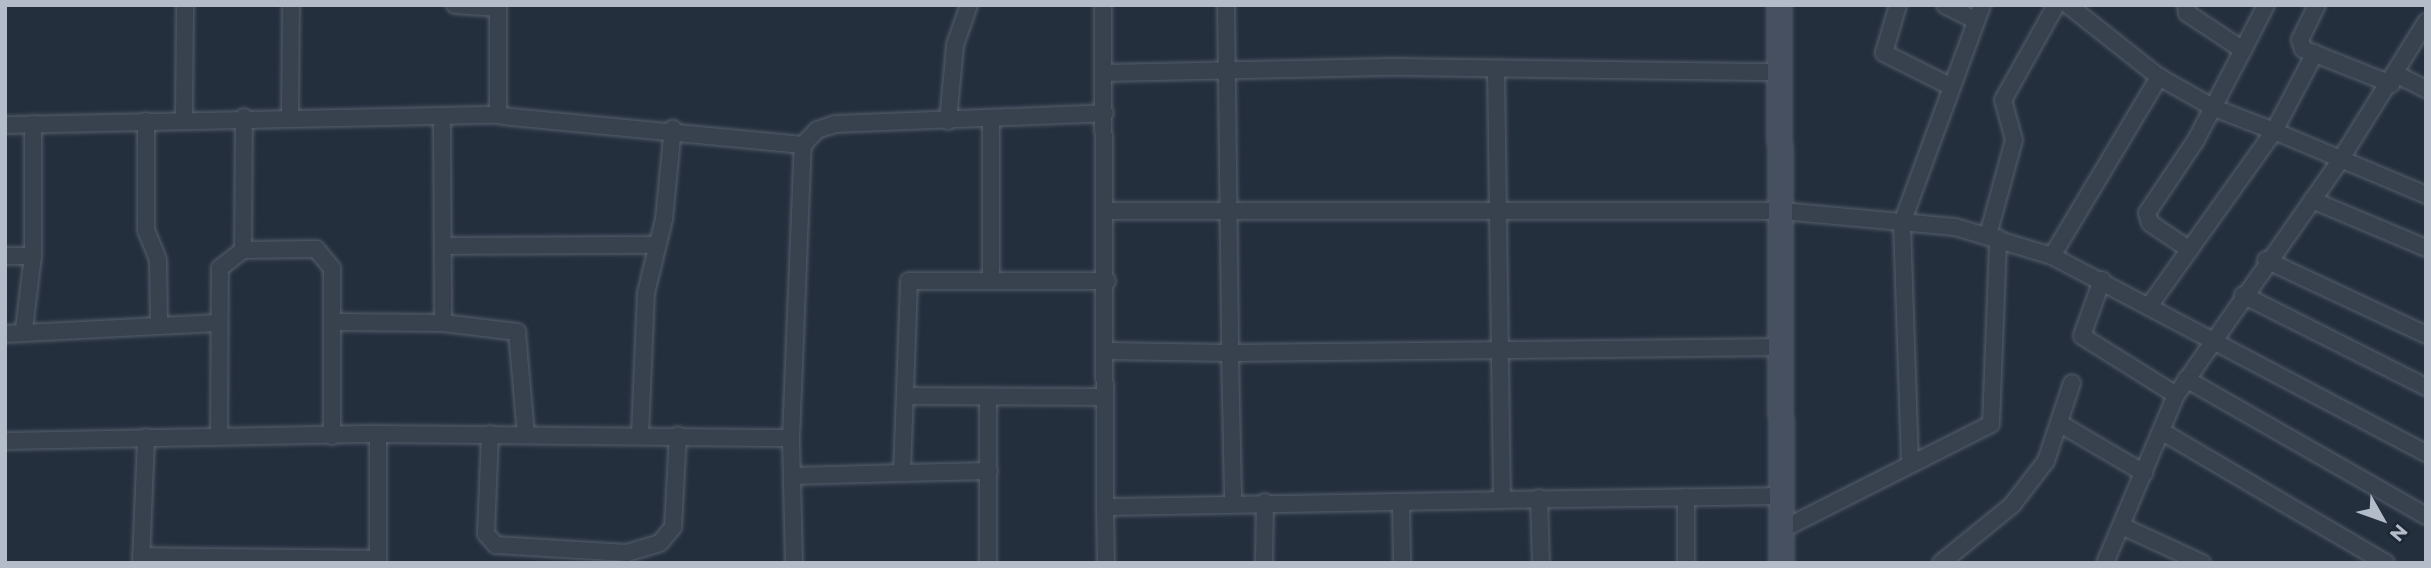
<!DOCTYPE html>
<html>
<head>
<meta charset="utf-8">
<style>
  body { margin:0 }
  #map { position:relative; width:2431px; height:568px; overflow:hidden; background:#242f3e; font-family:Montserrat,sans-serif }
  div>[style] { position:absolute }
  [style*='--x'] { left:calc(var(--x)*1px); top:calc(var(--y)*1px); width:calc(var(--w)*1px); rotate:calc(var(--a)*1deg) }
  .roads { filter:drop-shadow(0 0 2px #565f6c) drop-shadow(0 0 2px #565f6c) }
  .street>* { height:16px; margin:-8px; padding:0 8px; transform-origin:8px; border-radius:8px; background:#38414e }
  .secondary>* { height:23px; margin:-11.5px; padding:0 11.5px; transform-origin:11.5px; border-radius:11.5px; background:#465061 }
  span { translate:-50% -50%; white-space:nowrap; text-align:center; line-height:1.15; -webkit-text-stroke:6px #1d2633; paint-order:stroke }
  .frame { position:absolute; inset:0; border:7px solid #b4bcc9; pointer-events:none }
  .north { position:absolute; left:2347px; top:484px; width:70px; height:70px; -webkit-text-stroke:5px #1d2633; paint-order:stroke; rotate:130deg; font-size:19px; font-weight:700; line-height:28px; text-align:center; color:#b4bcc9 }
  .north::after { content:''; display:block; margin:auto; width:24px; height:32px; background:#b4bcc9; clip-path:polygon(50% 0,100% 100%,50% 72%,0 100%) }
</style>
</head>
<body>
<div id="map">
  <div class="roads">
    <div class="street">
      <div style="--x:455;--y:5;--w:43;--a:4"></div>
      <div style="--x:498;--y:5;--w:110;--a:90"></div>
      <div style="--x:498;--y:115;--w:13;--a:9"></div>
      <div style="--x:511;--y:117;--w:293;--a:5.5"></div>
      <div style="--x:803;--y:145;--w:21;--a:-47"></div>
      <div style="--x:817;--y:130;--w:19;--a:-18"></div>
      <div style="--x:835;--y:124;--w:270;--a:-2.3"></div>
      <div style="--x:1103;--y:5;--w:502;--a:89.77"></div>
      <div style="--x:1105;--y:507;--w:397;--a:-1"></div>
      <div style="--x:1226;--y:5;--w:348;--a:89.3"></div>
      <div style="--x:1230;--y:353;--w:552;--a:-0.62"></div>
      <div style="--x:1898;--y:5;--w:50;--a:106.3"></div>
      <div style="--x:1884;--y:53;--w:72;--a:26.6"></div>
      <div style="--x:1945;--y:5;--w:34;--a:27"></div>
      <div style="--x:2186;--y:5;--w:8;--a:83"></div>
      <div style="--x:2187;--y:13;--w:67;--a:33.5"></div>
      <div style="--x:2243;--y:50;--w:102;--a:117.6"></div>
      <div style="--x:2196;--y:140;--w:88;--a:123.9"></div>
      <div style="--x:2147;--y:213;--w:10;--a:73"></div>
      <div style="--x:2150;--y:223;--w:48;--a:34"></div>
      <div style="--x:2317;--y:5;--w:39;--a:116"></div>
      <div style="--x:2300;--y:40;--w:9;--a:72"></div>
      <div style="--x:2303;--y:49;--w:95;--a:21.7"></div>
      <div style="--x:2243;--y:50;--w:51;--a:-62.9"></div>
      <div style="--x:2315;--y:53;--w:88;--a:117.7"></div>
      <div style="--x:2274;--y:131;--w:165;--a:22.8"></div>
      <div style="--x:1496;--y:69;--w:431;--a:89.2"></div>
      <div style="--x:1502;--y:500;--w:279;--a:-0.8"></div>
      <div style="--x:1105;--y:73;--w:295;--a:-1.2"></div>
      <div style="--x:1400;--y:67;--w:380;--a:0.8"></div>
      <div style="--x:2396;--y:74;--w:34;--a:27"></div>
      <div style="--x:442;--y:116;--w:207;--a:89.7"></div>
      <div style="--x:443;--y:323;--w:75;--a:6.9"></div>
      <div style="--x:517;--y:332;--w:103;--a:85"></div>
      <div style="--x:290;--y:118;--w:113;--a:-89.5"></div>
      <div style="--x:991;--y:119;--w:162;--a:90"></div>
      <div style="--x:184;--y:120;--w:115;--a:-89.5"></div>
      <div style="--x:146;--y:121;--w:109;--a:90"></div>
      <div style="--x:146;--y:230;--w:32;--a:68"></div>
      <div style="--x:158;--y:260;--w:64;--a:89.1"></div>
      <div style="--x:948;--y:121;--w:76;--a:-84.7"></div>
      <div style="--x:955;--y:45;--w:42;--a:-70.7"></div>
      <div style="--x:5;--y:125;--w:493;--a:-1.2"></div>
      <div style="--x:2312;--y:200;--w:124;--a:22.8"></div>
      <div style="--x:1106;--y:211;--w:676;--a:0"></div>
      <div style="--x:1782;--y:211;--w:174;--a:5.3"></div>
      <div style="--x:1955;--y:227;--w:101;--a:16.6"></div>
      <div style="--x:2052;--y:256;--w:423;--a:27.8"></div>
      <div style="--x:1988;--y:235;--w:98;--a:-74.7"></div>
      <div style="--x:2014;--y:140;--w:41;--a:-105.4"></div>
      <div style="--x:2003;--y:100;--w:109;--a:-60.8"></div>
      <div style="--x:444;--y:246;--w:213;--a:-0.3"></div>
      <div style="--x:243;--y:250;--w:133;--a:-89.6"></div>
      <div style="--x:5;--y:256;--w:28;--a:0"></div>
      <div style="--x:2052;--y:256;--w:209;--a:-59.1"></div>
      <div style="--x:2159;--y:77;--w:116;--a:-141.6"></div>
      <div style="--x:2266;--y:260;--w:177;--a:25.1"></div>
      <div style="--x:2102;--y:280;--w:59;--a:109.7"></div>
      <div style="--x:2082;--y:336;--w:111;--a:32.1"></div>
      <div style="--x:2243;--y:295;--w:205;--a:26.7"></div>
      <div style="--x:2150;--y:305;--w:214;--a:-54.5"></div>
      <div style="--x:2274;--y:131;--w:64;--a:-159"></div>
      <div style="--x:2214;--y:108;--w:63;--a:-150.6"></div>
      <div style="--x:333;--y:322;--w:110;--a:0.5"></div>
      <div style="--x:24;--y:329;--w:74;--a:-83"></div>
      <div style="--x:33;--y:256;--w:132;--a:-90"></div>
      <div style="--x:5;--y:334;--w:212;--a:-3"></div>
      <div style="--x:1106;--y:351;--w:124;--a:0.9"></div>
      <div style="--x:1230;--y:353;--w:149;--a:88.8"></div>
      <div style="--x:2186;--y:379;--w:276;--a:29.7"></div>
      <div style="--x:905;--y:396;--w:199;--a:0.3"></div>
      <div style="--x:988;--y:397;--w:166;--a:90"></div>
      <div style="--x:2059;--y:423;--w:99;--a:30.5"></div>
      <div style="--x:2161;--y:431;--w:261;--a:30.4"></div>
      <div style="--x:490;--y:434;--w:100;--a:92.3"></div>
      <div style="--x:486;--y:534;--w:15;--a:48"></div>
      <div style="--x:496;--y:545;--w:131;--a:3.5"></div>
      <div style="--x:627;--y:553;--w:34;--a:-17"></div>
      <div style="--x:660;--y:543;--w:21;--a:-51"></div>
      <div style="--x:673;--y:527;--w:92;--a:-86.9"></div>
      <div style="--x:640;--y:435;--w:142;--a:-87.6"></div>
      <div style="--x:646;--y:293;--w:76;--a:-76.3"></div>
      <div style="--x:664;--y:219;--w:91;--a:-84.4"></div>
      <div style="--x:219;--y:436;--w:168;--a:-89.7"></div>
      <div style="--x:220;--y:268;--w:29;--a:-38"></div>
      <div style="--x:243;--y:250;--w:73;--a:-0.8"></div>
      <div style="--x:316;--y:249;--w:25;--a:50"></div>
      <div style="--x:332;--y:268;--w:168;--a:90"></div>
      <div style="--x:5;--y:441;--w:373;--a:-1.1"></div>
      <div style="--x:378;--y:434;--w:413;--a:0.6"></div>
      <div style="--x:1910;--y:464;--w:241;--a:-91.9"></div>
      <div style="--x:1902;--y:223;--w:232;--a:-69.8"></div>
      <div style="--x:902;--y:473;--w:87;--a:-1.3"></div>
      <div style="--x:793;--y:476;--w:109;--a:-1.6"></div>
      <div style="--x:902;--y:473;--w:192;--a:-87.9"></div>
      <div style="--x:909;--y:281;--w:198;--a:0"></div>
      <div style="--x:1686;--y:497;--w:66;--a:90"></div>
      <div style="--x:1539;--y:498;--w:65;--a:88.2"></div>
      <div style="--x:1401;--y:503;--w:60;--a:89"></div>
      <div style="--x:1105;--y:507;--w:56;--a:89"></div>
      <div style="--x:2124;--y:527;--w:86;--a:24.8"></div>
      <div style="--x:1781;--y:530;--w:235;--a:-26.8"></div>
      <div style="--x:1991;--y:424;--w:186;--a:-87.8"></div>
      <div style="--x:141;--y:556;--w:237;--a:0.7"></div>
      <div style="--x:141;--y:563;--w:126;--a:-87.7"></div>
      <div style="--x:378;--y:563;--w:129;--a:-90"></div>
      <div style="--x:794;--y:563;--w:125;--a:-91.4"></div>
      <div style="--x:791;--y:438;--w:293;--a:-87.7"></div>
      <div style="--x:1264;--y:563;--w:61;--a:-89.1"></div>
      <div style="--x:1941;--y:563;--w:92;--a:-39.2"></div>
      <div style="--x:2012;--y:505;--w:56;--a:-52.3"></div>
      <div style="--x:2046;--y:461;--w:82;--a:-71.6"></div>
      <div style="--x:2105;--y:563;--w:182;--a:-67.1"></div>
      <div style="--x:2176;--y:395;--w:284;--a:-55"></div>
      <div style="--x:2339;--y:162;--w:165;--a:-58.1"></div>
    </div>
    <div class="secondary">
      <div style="--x:1779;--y:5;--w:558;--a:89.79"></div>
    </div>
  </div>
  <div class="frame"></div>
  <div class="north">N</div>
</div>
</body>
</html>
